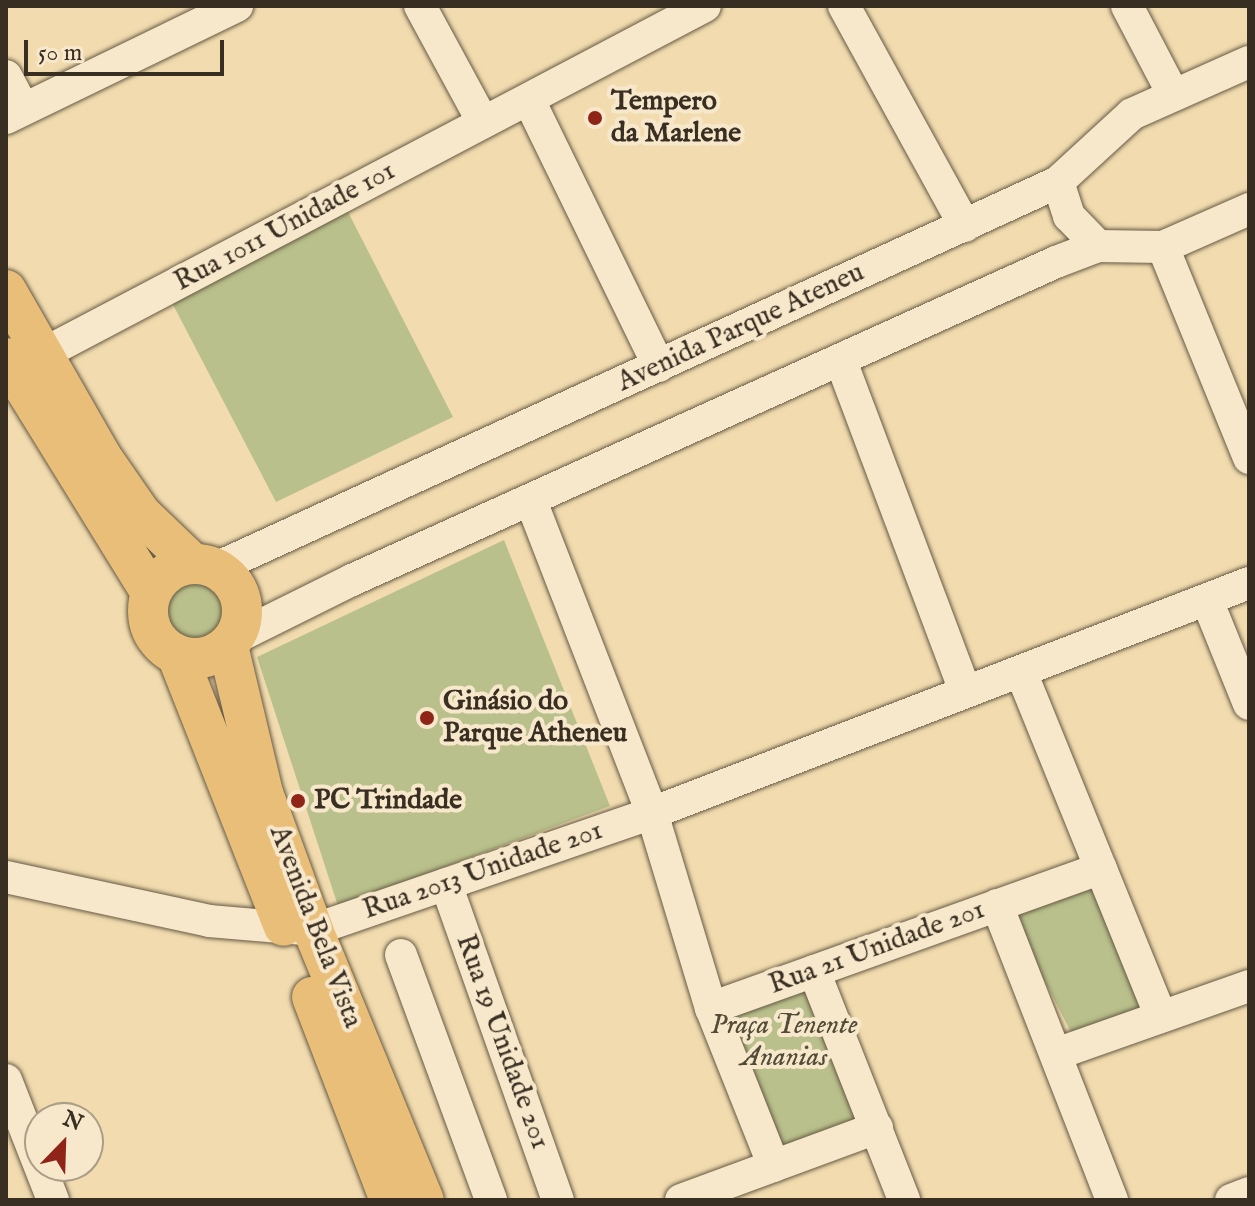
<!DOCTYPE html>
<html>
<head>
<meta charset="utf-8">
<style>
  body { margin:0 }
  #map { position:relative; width:1255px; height:1206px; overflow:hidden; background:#f2dcaf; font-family:"IM FELL English",serif }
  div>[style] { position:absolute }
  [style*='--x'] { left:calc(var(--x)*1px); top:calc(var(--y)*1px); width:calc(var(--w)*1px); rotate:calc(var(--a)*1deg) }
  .green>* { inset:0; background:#b9c08b }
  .round { border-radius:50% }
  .roads { filter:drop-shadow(0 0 2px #665a45) drop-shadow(0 0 2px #665a45) }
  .minor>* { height:32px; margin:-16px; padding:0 16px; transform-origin:16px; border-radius:16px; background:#f7e8cb }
  .major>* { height:40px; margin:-20px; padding:0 20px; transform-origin:20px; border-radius:20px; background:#e9be78 }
  .major>.ring { margin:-20px; padding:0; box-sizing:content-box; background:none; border:40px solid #e9be78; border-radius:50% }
  .dots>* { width:22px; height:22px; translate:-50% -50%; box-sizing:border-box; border:4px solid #f7e8cb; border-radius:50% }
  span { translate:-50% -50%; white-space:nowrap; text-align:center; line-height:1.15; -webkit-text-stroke:8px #f7e8cb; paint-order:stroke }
  .poi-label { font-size:28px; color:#382e22; font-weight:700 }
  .left { translate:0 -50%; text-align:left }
  .street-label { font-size:28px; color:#382e22 }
  .park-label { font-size:28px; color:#524b37; font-style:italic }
  .frame { position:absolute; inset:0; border:8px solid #382e22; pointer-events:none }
  .north { position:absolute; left:24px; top:1102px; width:80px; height:80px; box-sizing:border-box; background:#f7e8cb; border:2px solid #ab9e87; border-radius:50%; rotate:23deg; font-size:22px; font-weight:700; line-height:32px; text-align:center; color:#382e22 }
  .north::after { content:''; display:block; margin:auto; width:28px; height:36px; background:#8f2418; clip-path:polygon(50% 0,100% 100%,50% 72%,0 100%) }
  .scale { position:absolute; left:24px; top:40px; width:200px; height:36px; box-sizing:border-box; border:4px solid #382e22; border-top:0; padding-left:10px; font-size:24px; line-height:28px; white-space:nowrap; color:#382e22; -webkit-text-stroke:6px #f7e8cb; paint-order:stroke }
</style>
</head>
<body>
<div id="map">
  <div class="green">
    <div style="clip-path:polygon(347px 210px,453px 417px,276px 502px,169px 297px)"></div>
    <div style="clip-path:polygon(504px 540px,610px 806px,338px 906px,257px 657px)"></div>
    <div class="round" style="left:159px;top:574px;width:68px;height:68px"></div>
    <div style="clip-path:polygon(1093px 882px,1144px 1010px,1072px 1034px,1008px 910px)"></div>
    <div style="clip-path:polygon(812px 978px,863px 1123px,775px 1156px,720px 1011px)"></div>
  </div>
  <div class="roads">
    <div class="minor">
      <div style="--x:420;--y:6;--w:132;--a:61.5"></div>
      <div style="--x:844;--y:6;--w:251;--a:61.2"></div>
      <div style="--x:1127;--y:6;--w:99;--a:62.4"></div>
      <div style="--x:6;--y:76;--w:36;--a:62"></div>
      <div style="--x:529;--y:100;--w:296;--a:64"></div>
      <div style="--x:6;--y:118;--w:257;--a:-25.9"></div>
      <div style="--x:1058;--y:182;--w:36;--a:72"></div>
      <div style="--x:1069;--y:216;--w:42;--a:46"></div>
      <div style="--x:1163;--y:247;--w:228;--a:67.8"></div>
      <div style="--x:41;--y:355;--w:750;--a:-27.73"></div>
      <div style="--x:841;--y:361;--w:353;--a:69.4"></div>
      <div style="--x:531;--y:501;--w:335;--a:68.8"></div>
      <div style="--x:652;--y:813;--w:204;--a:73.2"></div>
      <div style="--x:711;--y:1008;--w:170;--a:68.3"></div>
      <div style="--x:214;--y:569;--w:928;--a:-24.63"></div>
      <div style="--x:1058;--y:182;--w:100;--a:-42.6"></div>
      <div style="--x:1132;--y:114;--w:128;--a:-24"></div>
      <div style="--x:1207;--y:600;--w:112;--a:68"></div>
      <div style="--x:233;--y:639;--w:133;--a:-26.4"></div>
      <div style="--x:352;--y:580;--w:772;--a:-24.31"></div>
      <div style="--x:1056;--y:262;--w:45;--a:-20.9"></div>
      <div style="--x:1098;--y:246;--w:65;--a:0.9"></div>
      <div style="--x:1163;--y:247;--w:94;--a:-23.8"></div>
      <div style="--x:1021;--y:672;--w:372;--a:67.9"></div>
      <div style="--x:6;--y:877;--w:208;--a:12.2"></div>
      <div style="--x:209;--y:921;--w:104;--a:4.9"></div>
      <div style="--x:313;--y:930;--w:359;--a:-19"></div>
      <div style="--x:652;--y:813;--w:640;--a:-21.07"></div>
      <div style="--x:446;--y:884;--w:335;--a:70.5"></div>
      <div style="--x:997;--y:905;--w:317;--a:68.7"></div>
      <div style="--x:401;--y:955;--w:261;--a:69.8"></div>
      <div style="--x:814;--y:971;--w:246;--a:68.5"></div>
      <div style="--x:711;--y:1008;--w:414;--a:-19.7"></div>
      <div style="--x:1056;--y:1054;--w:205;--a:-19.4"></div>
      <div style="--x:6;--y:1080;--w:129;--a:68.6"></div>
      <div style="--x:681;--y:1200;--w:209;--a:-20.2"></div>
      <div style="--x:1231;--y:1200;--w:19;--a:-21"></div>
    </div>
    <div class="major">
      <div style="--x:6;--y:290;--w:191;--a:60.2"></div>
      <div style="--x:101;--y:456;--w:70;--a:55.4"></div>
      <div style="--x:141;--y:514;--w:69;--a:43.8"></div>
      <div style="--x:6;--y:358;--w:276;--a:58.3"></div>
      <div class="ring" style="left:148px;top:564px;width:54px;height:54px"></div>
      <div style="--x:228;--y:646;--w:151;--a:76.6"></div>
      <div style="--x:263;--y:793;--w:146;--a:69.9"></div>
      <div style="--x:313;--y:930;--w:292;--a:67.7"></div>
      <div style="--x:177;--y:655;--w:291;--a:68.5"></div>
      <div style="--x:312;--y:997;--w:217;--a:69"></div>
    </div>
  </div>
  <div class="dots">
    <div style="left:595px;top:118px;background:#8f2418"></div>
    <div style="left:427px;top:718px;background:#8f2418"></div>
    <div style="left:298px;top:801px;background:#8f2418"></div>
  </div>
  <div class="poi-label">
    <span class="left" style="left:611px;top:118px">Tempero<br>da Marlene</span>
    <span class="left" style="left:443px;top:718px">Ginásio do<br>Parque Atheneu</span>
    <span class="left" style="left:314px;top:801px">PC Trindade</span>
  </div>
  <div class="street-label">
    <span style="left:285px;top:227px;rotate:-28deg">Rua 1011 Unidade 101</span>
    <span style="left:741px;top:328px;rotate:-25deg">Avenida Parque Ateneu</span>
    <span style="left:483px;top:871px;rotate:-19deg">Rua 2013 Unidade 201</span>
    <span style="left:315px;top:927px;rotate:69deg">Avenida Bela Vista</span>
    <span style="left:877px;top:948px;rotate:-20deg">Rua 21 Unidade 201</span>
    <span style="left:502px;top:1042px;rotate:70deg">Rua 19 Unidade 201</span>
  </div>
  <div class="park-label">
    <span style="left:784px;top:1042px">Praça Tenente<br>Ananias</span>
  </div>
  <div class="frame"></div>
  <div class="north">N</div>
  <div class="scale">50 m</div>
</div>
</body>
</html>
